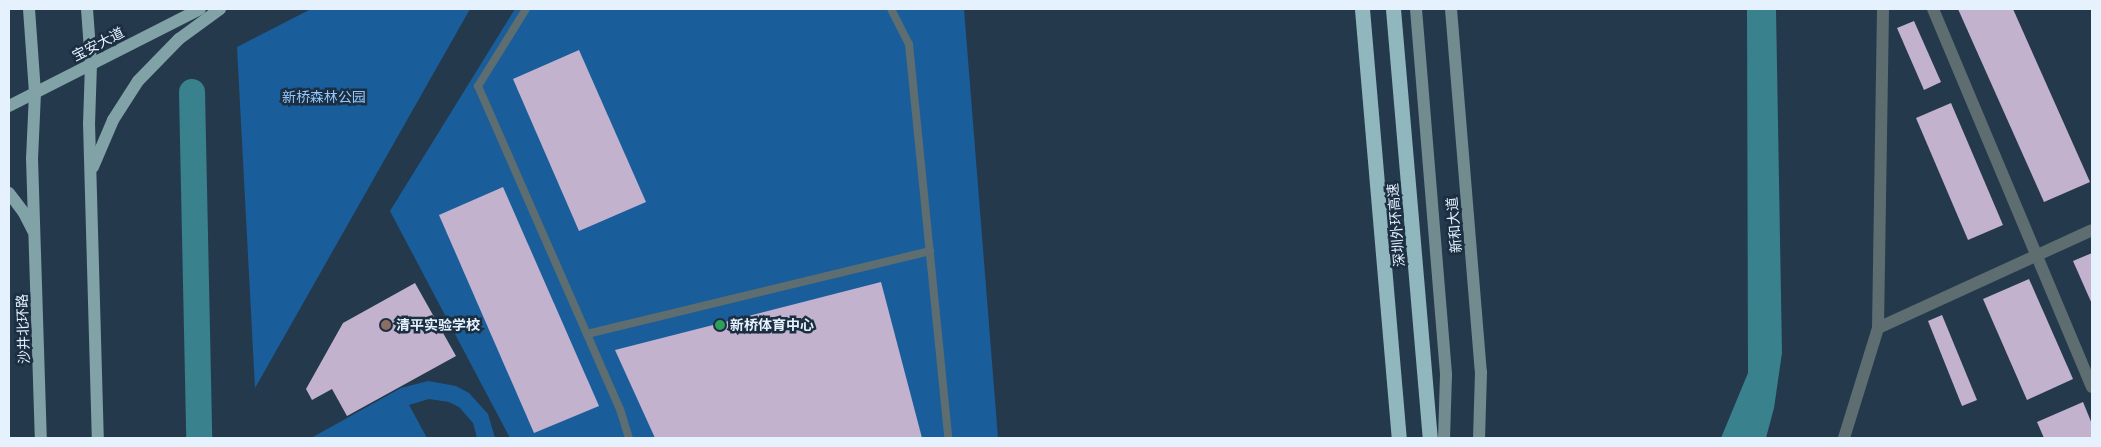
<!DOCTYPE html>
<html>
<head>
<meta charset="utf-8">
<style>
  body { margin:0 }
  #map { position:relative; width:2101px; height:447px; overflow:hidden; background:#25394c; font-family:Poppins,"Noto Sans SC",sans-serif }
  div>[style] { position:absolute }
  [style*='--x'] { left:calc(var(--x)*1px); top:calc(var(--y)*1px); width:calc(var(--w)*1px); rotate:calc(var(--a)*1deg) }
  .green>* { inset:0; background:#195e9a }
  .water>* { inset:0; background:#39818d }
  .river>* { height:26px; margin:-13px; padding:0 13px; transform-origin:13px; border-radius:13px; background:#39818d }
  .building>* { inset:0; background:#c3b2ce }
  .service>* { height:8px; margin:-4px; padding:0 4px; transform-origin:4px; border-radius:4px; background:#5d6d70 }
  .minor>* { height:12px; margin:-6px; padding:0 6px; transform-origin:6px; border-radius:6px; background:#5d6d70 }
  .secondary>* { height:12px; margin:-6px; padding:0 6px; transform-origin:6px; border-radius:6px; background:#728b8f }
  .primary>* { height:12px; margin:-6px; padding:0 6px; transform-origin:6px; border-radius:6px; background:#81a2a7 }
  .motorway>* { height:15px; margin:-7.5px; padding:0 7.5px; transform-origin:7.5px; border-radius:7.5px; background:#8fb7bd }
  .dots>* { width:14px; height:14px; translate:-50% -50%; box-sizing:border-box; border:2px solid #1b2e42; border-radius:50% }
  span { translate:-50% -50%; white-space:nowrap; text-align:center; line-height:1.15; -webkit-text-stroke:5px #1b2e42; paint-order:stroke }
  .street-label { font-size:14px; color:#e5f2fe }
  .park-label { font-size:14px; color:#94c6fb }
  .poi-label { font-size:14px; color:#e5f2fe; font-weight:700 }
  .left { translate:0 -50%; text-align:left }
  .frame { position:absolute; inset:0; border:10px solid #e5f2fe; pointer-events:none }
</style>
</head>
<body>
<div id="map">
  <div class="green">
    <div style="clip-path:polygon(311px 9px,470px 9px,255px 388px,237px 47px)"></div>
    <div style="clip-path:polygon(515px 9px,964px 9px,998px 438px,510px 438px,390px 211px)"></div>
    <div style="clip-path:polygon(428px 381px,456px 386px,469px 393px,488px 414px,495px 438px,477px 438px,473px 423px,459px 407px,449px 402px,429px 399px,409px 405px,427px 438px,311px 438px,401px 388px)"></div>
  </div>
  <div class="water">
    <div style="clip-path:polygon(1747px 9px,1776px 9px,1782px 353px,1774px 408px,1766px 438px,1721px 438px,1748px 373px)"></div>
  </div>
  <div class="river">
    <div style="--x:192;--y:92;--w:346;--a:88.8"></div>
  </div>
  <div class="building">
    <div style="clip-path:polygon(1958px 9px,2013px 9px,2090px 182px,2044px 202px)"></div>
    <div style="clip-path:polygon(1914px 21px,1941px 82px,1924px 90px,1897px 28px)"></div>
    <div style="clip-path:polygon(579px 50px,646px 202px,579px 231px,513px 79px)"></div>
    <div style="clip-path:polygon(1951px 103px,2003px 225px,1968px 240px,1916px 118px)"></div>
    <div style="clip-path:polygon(503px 187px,599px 406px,534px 433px,439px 215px)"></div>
    <div style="clip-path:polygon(2092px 253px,2092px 304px,2073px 261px)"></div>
    <div style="clip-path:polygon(2029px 279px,2073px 379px,2027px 400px,1983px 299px)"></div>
    <div style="clip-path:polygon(881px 282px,922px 438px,655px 438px,615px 350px)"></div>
    <div style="clip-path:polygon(415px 283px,456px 356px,347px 416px,332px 389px,312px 400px,306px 389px,343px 323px)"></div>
    <div style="clip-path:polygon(1942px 315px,1977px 400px,1962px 406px,1928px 321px)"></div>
    <div style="clip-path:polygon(2083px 402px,2092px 424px,2092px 438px,2044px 438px,2037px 422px)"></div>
  </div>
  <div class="service">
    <div style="--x:526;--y:9;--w:91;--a:121.9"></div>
    <div style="--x:478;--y:86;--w:353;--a:66.3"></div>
    <div style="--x:620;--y:409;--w:30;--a:73"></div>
    <div style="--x:891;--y:9;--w:39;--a:63"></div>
    <div style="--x:909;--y:44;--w:396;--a:84.3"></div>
    <div style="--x:587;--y:334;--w:353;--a:-13.6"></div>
  </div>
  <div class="minor">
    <div style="--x:1933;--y:9;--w:410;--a:67.2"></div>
    <div style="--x:1878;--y:328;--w:235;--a:-24.6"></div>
    <div style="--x:1844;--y:438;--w:115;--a:-72.8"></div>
    <div style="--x:1878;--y:328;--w:319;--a:-89.1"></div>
  </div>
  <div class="secondary">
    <div style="--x:1416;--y:9;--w:367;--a:85.3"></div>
    <div style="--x:1446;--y:375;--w:63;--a:91.8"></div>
    <div style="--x:1451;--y:9;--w:364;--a:85.3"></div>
    <div style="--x:1481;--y:372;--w:66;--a:91.7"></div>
  </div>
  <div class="primary">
    <div style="--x:29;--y:9;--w:84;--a:85.9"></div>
    <div style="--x:35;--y:93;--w:65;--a:92.6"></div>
    <div style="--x:32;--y:158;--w:280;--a:88.2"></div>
    <div style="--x:87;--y:9;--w:55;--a:85.8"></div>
    <div style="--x:91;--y:64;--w:59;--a:91.9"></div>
    <div style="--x:89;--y:123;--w:315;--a:88.4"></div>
    <div style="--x:9;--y:106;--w:214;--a:-26.9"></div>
    <div style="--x:93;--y:167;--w:51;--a:-66.9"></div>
    <div style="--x:113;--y:120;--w:46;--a:-57.3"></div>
    <div style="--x:138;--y:81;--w:59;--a:-45.7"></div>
    <div style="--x:179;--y:39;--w:51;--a:-36.2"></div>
    <div style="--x:9;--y:193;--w:25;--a:53"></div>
    <div style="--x:24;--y:213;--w:20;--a:63"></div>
  </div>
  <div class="motorway">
    <div style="--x:1362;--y:9;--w:431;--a:85.1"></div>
    <div style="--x:1393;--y:9;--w:431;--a:85.1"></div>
  </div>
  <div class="dots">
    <div style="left:386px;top:325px;background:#8d6e63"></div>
    <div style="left:720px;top:325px;background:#2e9e5b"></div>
  </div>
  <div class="street-label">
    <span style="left:98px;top:44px;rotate:-27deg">宝安大道</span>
    <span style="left:1396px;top:225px;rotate:-95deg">深圳外环高速</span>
    <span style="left:1454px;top:225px;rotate:-95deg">新和大道</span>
    <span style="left:23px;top:329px;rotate:-92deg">沙井北环路</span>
  </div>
  <div class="park-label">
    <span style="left:324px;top:97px">新桥森林公园</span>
  </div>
  <div class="poi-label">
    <span class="left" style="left:396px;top:325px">清平实验学校</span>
    <span class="left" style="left:730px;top:325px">新桥体育中心</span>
  </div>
  <div class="frame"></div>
</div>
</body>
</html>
